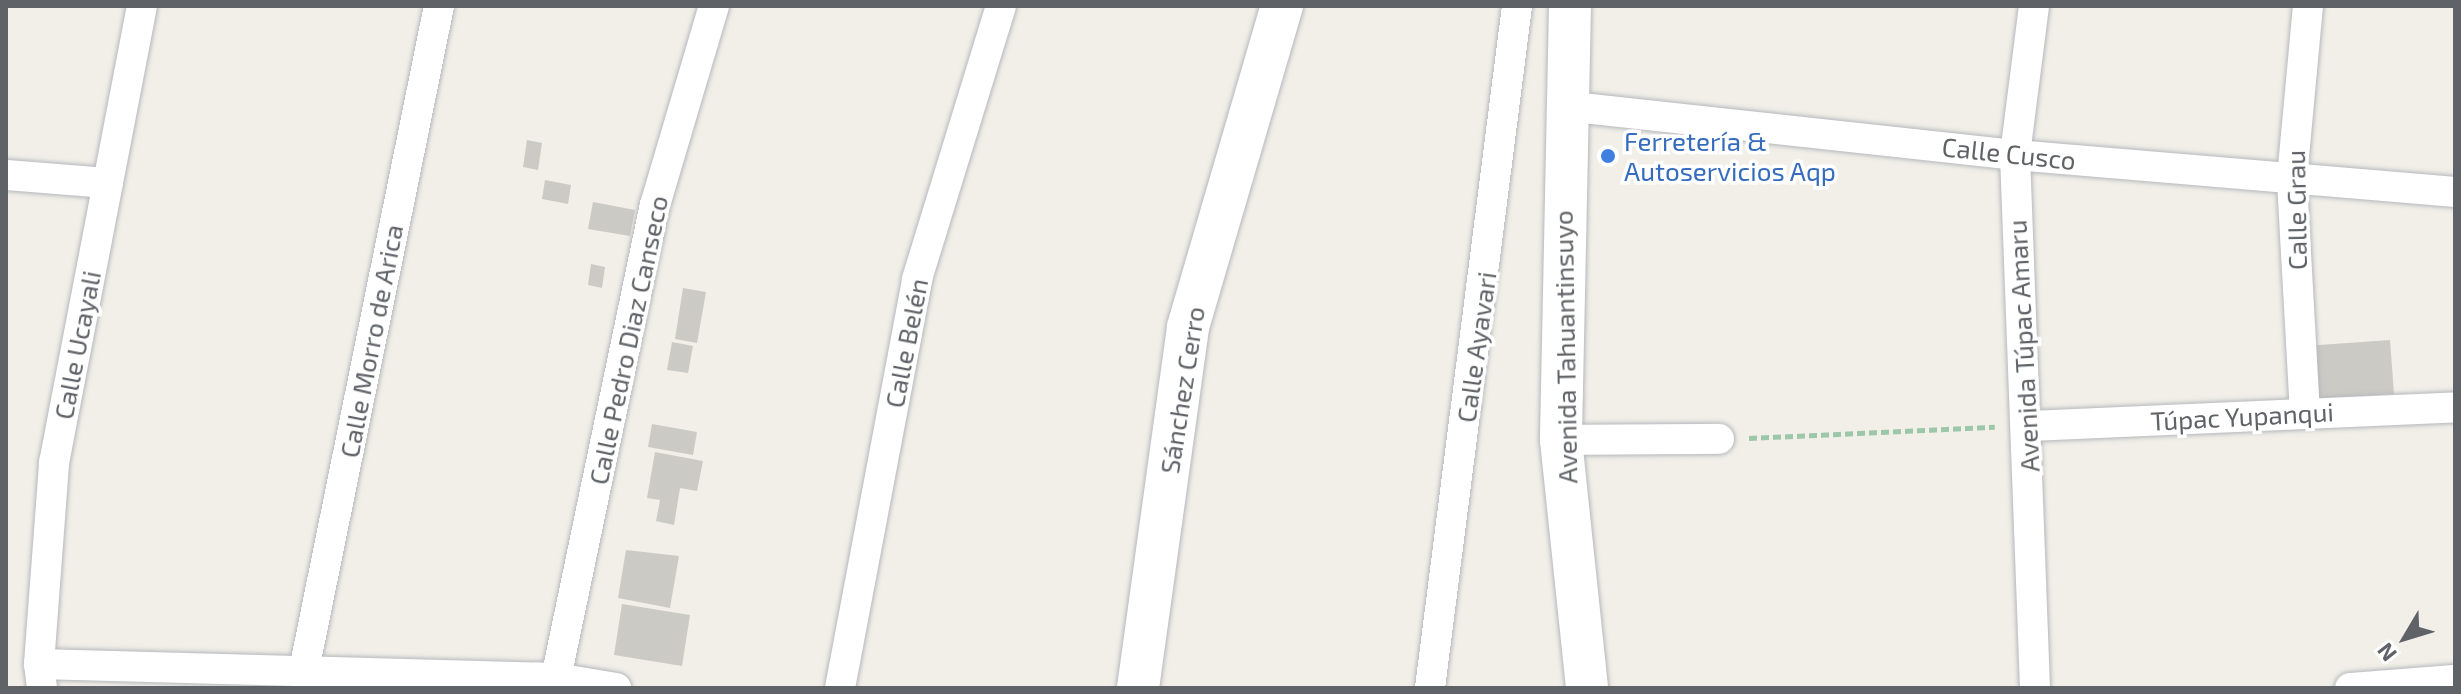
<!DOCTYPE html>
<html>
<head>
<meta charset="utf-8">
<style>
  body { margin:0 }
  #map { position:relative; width:2461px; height:694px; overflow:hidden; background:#f1efe8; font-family:"Exo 2",sans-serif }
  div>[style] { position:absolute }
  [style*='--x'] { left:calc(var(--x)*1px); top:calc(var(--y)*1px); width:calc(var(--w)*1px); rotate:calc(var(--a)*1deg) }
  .building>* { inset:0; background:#cccac5 }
  .path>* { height:5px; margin-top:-2.5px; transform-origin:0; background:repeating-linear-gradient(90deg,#9cc7a9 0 8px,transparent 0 12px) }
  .roads { filter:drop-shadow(0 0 2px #b5b8bc) drop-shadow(0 0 2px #b5b8bc) }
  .street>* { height:30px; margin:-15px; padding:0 15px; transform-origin:15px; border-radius:15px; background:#fff }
  .secondary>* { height:42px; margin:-21px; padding:0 21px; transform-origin:21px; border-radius:21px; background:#fff }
  .dots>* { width:22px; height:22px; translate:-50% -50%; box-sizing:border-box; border:4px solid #fff; border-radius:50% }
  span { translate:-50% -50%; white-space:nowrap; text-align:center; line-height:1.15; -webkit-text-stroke:7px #fff; paint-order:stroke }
  .shop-label { font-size:26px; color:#366cbe }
  .left { translate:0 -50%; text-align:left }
  .street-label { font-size:26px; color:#5f6368 }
  .frame { position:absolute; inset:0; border:8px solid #5f6368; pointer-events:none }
  .north { position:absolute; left:2365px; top:598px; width:80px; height:80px; -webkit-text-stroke:6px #fff; paint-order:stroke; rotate:232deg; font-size:22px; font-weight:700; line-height:32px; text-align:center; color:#5f6368 }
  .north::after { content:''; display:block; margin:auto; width:28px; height:36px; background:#5f6368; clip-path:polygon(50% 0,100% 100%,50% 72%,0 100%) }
</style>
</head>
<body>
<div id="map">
  <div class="building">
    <div style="clip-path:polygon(527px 140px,542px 143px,538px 170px,523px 167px)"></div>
    <div style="clip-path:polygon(545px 180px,571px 185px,568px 204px,542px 199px)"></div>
    <div style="clip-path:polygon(593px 202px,635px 210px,630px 236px,588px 229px)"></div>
    <div style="clip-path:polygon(591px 264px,605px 267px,602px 288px,588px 285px)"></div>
    <div style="clip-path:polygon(683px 288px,706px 292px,697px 343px,675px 339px)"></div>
    <div style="clip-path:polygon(2390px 340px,2394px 394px,2309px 399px,2305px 346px)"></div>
    <div style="clip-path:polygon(672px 342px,693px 346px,688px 373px,667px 370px)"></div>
    <div style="clip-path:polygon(652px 424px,697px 432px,693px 455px,648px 447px)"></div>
    <div style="clip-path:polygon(655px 452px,703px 461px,697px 491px,680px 488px,674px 525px,656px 521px,660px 500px,647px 498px)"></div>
    <div style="clip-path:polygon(626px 550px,679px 556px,670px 608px,618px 598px)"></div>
    <div style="clip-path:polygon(622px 604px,690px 615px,682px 666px,614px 655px)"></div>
  </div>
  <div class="path">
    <div style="--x:1749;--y:438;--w:246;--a:-2.6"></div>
  </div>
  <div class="roads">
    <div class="street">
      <div style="--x:2034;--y:6;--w:150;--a:97.3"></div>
      <div style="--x:2015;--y:155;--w:533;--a:87.85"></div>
      <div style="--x:1564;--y:106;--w:454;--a:6.2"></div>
      <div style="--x:2015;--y:155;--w:442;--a:4.8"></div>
      <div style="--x:6;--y:175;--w:102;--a:4.5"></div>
      <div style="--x:2305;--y:414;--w:236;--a:-93.2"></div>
      <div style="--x:2292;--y:178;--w:173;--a:-84.7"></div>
      <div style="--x:2028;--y:426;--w:427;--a:-2.5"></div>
      <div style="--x:1561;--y:440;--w:158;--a:-0.4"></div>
      <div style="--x:39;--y:664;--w:517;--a:1.55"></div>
      <div style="--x:556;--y:678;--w:61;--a:9.5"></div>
      <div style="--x:303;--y:675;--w:683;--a:-78.51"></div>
      <div style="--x:556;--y:678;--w:483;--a:-78.2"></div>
      <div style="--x:655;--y:205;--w:208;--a:-73.5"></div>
      <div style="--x:42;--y:688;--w:24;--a:-97"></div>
      <div style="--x:39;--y:664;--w:202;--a:-85.7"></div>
      <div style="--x:54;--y:463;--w:465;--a:-79.1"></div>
      <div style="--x:840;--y:688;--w:416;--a:-79.3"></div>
      <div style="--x:917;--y:279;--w:286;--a:-72.9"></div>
      <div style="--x:1430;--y:688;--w:688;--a:-82.73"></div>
      <div style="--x:2350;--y:688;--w:105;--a:-4.4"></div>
    </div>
    <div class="secondary">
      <div style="--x:1570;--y:6;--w:434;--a:91.2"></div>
      <div style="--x:1561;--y:440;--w:249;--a:84"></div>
      <div style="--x:1138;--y:688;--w:364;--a:-82.1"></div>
      <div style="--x:1188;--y:327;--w:334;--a:-73.7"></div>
    </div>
  </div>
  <div class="dots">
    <div style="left:1608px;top:156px;background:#3f7fe0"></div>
  </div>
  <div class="shop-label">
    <span class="left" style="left:1624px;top:156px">Ferretería &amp;<br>Autoservicios Aqp</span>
  </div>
  <div class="street-label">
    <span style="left:2009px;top:153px;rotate:6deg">Calle Cusco</span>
    <span style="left:2296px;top:210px;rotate:-91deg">Calle Grau</span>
    <span style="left:628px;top:340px;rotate:-78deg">Calle Pedro Diaz Canseco</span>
    <span style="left:371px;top:341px;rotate:-79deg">Calle Morro de Arica</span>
    <span style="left:906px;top:343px;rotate:-79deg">Calle Belén</span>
    <span style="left:77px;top:345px;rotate:-79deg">Calle Ucayali</span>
    <span style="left:2023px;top:346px;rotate:-93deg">Avenida Túpac Amaru</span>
    <span style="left:1476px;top:347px;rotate:-82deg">Calle Ayavari</span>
    <span style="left:1565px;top:347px;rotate:-91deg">Avenida Tahuantinsuyo</span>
    <span style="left:1182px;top:390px;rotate:-81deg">Sánchez Cerro</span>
    <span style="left:2242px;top:416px;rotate:-3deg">Túpac Yupanqui</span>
  </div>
  <div class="frame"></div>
  <div class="north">N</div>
</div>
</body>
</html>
